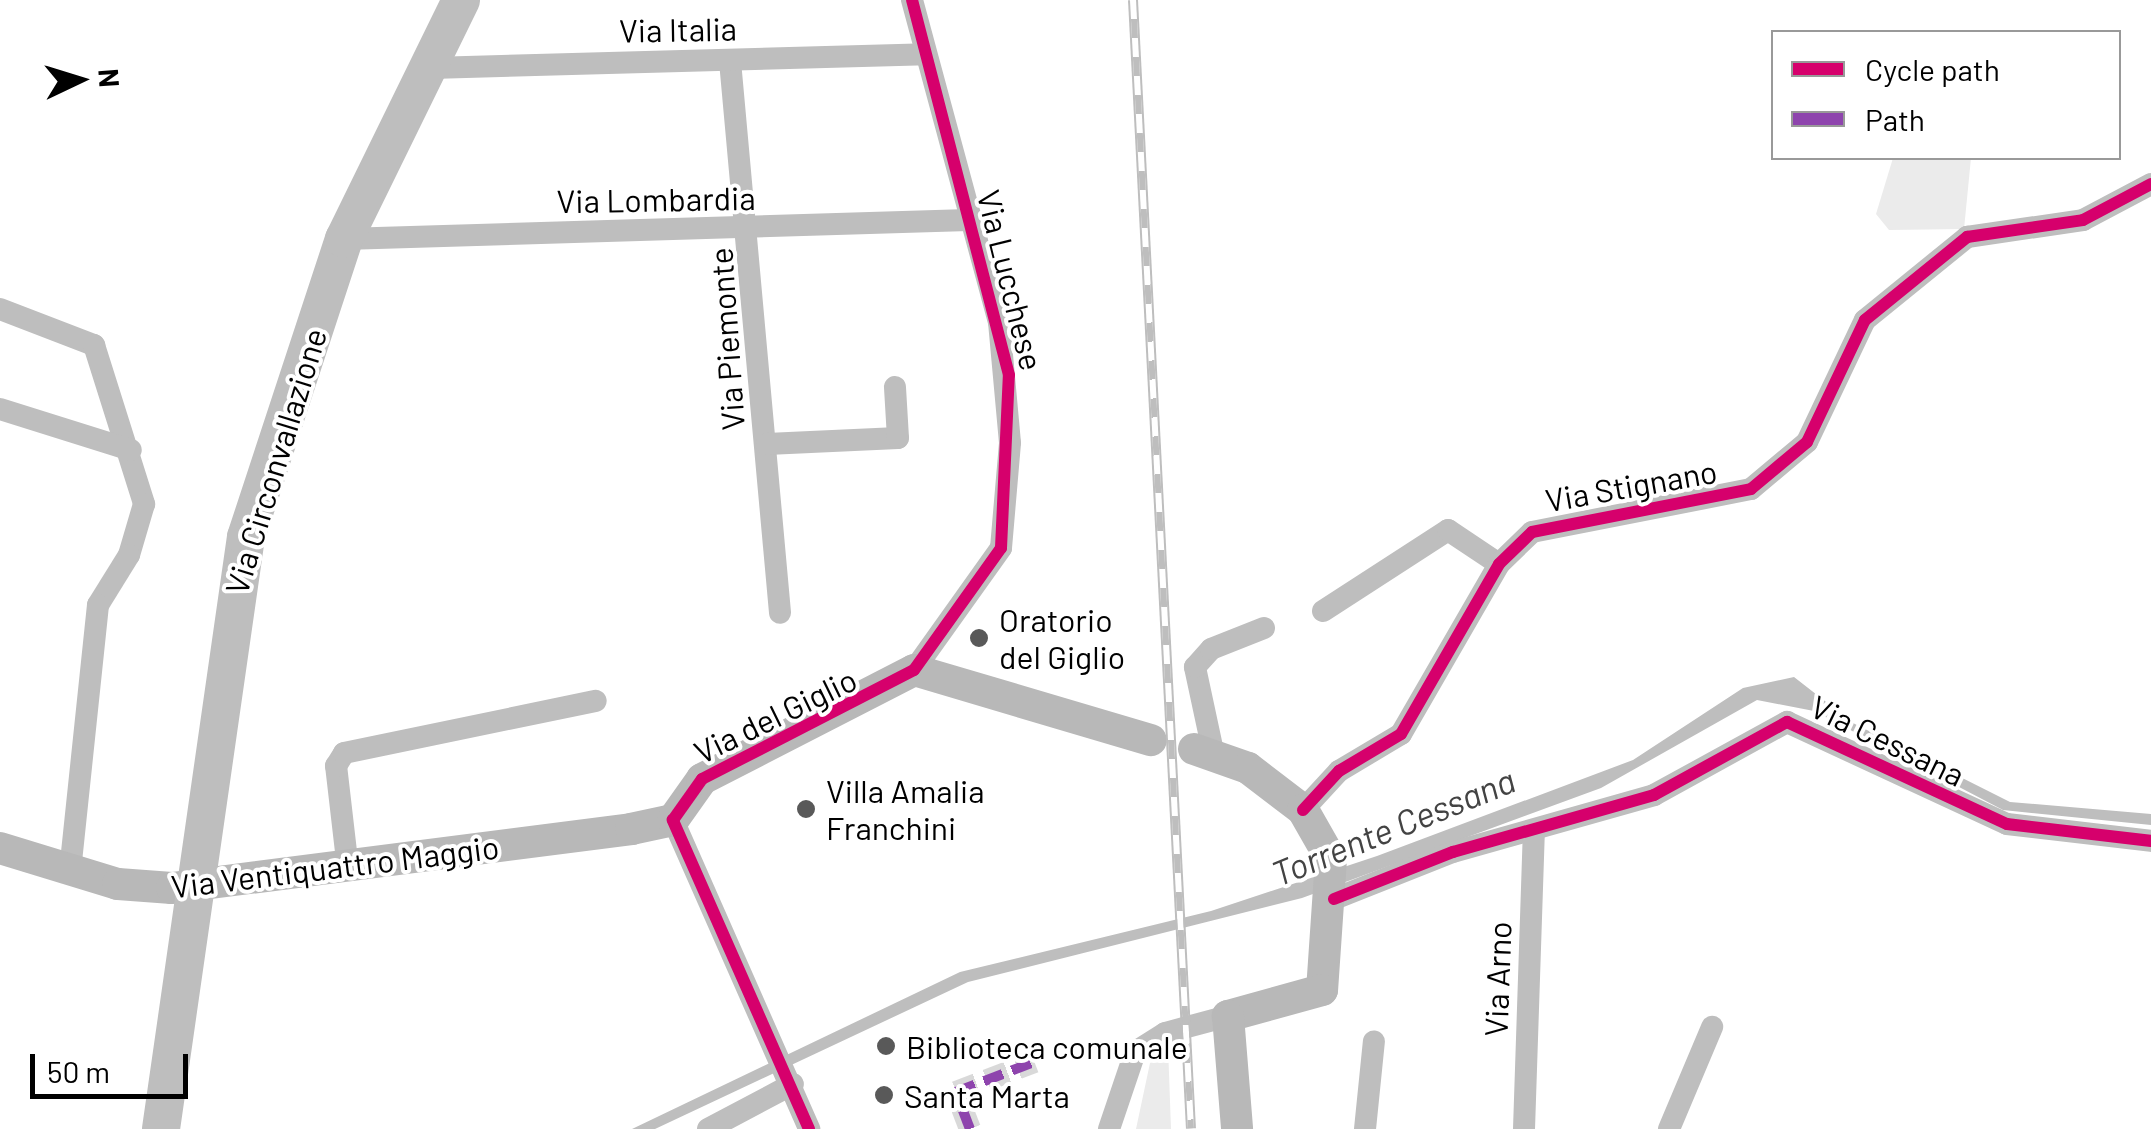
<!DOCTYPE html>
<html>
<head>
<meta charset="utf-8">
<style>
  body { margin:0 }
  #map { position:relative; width:2151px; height:1129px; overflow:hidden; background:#fff; font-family:Barlow,sans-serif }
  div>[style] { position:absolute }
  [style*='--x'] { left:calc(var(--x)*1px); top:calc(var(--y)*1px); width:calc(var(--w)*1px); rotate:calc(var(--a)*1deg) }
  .green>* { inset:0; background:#ebebeb }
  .water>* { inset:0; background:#bebebe }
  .street-tunnel>* { height:22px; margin-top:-11px; transform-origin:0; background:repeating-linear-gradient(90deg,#d9d9d9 0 22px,transparent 0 33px) }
  .street>* { height:22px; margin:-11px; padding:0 11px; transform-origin:11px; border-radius:11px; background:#bebebe }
  .secondary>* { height:32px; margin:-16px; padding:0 16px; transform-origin:16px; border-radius:16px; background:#b8b8b8 }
  .primary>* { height:38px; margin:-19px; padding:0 19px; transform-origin:19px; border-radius:19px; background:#bebebe }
  .rail>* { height:10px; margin-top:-5px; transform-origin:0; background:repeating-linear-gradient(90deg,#fff 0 19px,#bebebe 0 38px); box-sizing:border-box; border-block:2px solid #bebebe }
  .quiet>* { height:10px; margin-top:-5px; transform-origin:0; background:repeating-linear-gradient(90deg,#8e44ad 0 20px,transparent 0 30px) }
  .cycleway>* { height:12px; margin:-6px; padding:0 6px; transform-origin:6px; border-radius:6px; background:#d6006c }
  .dots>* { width:28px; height:28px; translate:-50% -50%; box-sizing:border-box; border:5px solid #fff; border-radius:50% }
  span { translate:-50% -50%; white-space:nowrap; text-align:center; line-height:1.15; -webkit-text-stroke:8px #fff; paint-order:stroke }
  .street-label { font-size:32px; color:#000 }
  .poi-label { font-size:32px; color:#000 }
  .left { translate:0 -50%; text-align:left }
  .water-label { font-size:35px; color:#434343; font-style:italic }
  .legend { position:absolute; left:1771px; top:30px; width:350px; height:130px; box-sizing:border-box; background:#fff; border:2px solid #999; margin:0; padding:12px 18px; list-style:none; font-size:30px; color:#000 }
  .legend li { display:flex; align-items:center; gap:20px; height:50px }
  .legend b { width:50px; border:2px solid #999 }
  .north { position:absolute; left:30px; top:30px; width:100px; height:100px; -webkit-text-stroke:8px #fff; paint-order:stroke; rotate:86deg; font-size:28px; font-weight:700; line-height:40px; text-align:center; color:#000 }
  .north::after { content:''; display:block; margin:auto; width:35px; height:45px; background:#000; clip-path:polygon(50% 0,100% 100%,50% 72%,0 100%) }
  .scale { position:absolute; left:30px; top:1054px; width:158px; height:45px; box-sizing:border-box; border:5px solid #000; border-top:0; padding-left:12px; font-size:30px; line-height:35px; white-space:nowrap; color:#000; -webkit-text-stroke:8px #fff; paint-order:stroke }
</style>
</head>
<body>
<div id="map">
  <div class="green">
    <div style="clip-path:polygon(1893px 158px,1971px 158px,1964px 229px,1889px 230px,1876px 214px)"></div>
    <div style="clip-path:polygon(1168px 1046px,1171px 1129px,1136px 1129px,1150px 1063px)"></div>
  </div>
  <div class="water">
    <div style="clip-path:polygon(1794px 677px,1853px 723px,2010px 802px,2151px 814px,2151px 825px,2003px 810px,1814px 711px,1757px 700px,1601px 788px,1302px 898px,968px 982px,655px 1129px,632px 1129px,960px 972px,1211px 911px,1377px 856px,1633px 760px,1743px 688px)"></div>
  </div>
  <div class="street-tunnel">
    <div style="--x:970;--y:1129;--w:40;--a:-111"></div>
    <div style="--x:956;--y:1092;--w:84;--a:-21"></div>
  </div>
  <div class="street">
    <div style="--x:912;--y:0;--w:334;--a:74.9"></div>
    <div style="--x:999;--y:322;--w:121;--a:84.8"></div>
    <div style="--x:1010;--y:443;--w:105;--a:94.9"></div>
    <div style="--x:1001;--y:548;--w:150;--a:125.5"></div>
    <div style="--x:730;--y:61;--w:554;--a:84.82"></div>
    <div style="--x:431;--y:68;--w:495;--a:-1.6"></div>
    <div style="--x:344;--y:239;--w:625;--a:-1.74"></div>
    <div style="--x:0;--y:309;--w:101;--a:21"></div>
    <div style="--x:94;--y:345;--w:167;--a:72.5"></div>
    <div style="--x:144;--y:504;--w:53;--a:106.4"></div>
    <div style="--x:129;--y:555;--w:59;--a:121.8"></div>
    <div style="--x:98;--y:605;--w:266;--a:96"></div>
    <div style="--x:0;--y:409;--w:137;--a:17.4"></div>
    <div style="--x:767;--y:444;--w:131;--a:-2.6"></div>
    <div style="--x:898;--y:438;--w:51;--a:-93.4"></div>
    <div style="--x:1323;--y:611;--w:149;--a:-32.9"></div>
    <div style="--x:1448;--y:530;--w:61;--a:33.7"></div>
    <div style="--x:1214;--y:756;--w:91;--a:-102.1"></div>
    <div style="--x:1195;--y:667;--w:24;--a:-48"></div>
    <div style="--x:1211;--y:649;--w:57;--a:-21.6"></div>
    <div style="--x:1303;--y:810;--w:53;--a:-47.3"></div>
    <div style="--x:1339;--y:771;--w:72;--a:-30.8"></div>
    <div style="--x:1401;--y:734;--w:196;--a:-60"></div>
    <div style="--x:1499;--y:564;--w:46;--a:-44.1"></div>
    <div style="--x:1532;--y:532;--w:223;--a:-11.1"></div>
    <div style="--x:1751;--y:489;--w:73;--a:-40"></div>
    <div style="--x:1807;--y:442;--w:135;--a:-64.6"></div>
    <div style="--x:1865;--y:320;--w:132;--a:-39.1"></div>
    <div style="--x:1967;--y:237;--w:117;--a:-8.3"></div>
    <div style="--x:2083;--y:220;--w:77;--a:-27.9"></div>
    <div style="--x:673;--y:820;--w:338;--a:66.2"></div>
    <div style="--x:348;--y:869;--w:104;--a:-96.6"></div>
    <div style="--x:336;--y:766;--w:15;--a:-58"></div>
    <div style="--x:344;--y:753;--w:257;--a:-11.7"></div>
    <div style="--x:1334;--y:899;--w:128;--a:-21.6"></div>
    <div style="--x:1453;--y:852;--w:209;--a:-15.8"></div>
    <div style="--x:1654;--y:795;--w:152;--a:-28.8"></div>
    <div style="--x:1787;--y:722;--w:242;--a:24.9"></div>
    <div style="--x:2007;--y:824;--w:145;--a:6.7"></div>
    <div style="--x:708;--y:1129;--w:96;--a:-27.9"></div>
    <div style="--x:1109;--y:1129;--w:81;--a:-71.3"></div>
    <div style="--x:1135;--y:1052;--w:36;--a:-32"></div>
    <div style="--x:1165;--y:1033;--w:65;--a:-15.1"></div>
    <div style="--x:1365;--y:1129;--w:88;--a:-84.2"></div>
    <div style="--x:1524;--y:1129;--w:298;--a:-88.1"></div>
    <div style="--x:1669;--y:1129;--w:111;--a:-67.1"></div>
  </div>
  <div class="secondary">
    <div style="--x:1194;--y:749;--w:57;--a:19.4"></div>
    <div style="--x:1248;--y:768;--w:69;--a:37.4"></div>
    <div style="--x:1303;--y:810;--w:56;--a:60.3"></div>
    <div style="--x:1331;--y:859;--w:131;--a:93.9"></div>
    <div style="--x:1322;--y:990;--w:98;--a:164.5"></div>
    <div style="--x:1228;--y:1016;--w:113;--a:85.4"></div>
    <div style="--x:0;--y:848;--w:123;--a:17"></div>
    <div style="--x:118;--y:884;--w:54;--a:4.2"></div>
    <div style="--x:172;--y:888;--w:463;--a:-7.3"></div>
    <div style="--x:631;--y:829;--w:43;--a:-12.1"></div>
    <div style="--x:673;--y:820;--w:50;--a:-54.7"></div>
    <div style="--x:702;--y:779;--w:238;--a:-27.2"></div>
    <div style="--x:914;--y:670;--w:247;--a:16.5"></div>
  </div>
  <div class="primary">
    <div style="--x:161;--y:1129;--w:598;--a:-81.83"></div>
    <div style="--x:246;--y:537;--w:314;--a:-71.8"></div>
    <div style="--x:344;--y:239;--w:266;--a:-63.9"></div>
  </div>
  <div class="rail">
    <div style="--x:1133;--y:0;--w:1130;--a:87.06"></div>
  </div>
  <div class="quiet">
    <div style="--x:970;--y:1129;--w:40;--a:-111"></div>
    <div style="--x:956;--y:1092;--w:84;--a:-21"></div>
  </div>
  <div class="cycleway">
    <div style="--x:1303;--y:810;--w:53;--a:-47.3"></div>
    <div style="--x:1339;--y:771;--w:72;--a:-30.8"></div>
    <div style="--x:1401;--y:734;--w:196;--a:-60"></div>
    <div style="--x:1499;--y:564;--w:46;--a:-44.1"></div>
    <div style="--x:1532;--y:532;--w:223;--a:-11.1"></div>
    <div style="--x:1751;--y:489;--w:73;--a:-40"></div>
    <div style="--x:1807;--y:442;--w:135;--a:-64.6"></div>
    <div style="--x:1865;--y:320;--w:132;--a:-39.1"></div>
    <div style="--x:1967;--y:237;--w:117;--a:-8.3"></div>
    <div style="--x:2083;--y:220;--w:77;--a:-27.9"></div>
    <div style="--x:1334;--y:899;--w:128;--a:-21.6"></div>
    <div style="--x:1453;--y:852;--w:209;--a:-15.8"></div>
    <div style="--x:1654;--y:795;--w:152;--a:-28.8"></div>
    <div style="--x:1787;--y:722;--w:242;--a:24.9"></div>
    <div style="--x:2007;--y:824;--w:145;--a:6.7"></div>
    <div style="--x:809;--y:1129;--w:338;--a:-113.8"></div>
    <div style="--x:673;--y:820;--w:50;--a:-54.7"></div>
    <div style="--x:702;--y:779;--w:238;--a:-27.2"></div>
    <div style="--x:914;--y:670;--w:150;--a:-54.5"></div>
    <div style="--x:1001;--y:548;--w:173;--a:-87.4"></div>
    <div style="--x:1009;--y:375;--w:387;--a:-104.5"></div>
  </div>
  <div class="dots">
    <div style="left:979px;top:638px;background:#595959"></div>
    <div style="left:806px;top:809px;background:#595959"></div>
    <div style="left:886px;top:1046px;background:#595959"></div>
    <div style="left:884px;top:1095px;background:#595959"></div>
  </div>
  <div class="street-label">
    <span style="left:678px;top:29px;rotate:-1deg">Via Italia</span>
    <span style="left:656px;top:199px;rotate:-1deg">Via Lombardia</span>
    <span style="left:1011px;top:280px;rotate:76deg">Via Lucchese</span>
    <span style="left:726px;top:339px;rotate:-94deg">Via Piemonte</span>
    <span style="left:275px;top:461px;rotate:-73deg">Via Circonvallazione</span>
    <span style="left:1631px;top:485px;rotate:-10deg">Via Stignano</span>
    <span style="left:775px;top:715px;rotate:-26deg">Via del Giglio</span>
    <span style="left:1888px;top:740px;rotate:26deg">Via Cessana</span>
    <span style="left:335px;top:866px;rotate:-7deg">Via Ventiquattro Maggio</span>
    <span style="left:1497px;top:979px;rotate:-88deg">Via Arno</span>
  </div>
  <div class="poi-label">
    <span class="left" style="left:999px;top:638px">Oratorio<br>del Giglio</span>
    <span class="left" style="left:826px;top:809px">Villa Amalia<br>Franchini</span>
    <span class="left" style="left:906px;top:1046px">Biblioteca comunale</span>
    <span class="left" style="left:904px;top:1095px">Santa Marta</span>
  </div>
  <div class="water-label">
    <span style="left:1393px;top:826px;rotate:-22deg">Torrente Cessana</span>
  </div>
  <ul class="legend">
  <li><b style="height:12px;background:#d6006c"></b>Cycle path</li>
  <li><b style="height:12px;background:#8e44ad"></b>Path</li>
  </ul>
  <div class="north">N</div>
  <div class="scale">50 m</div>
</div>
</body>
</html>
